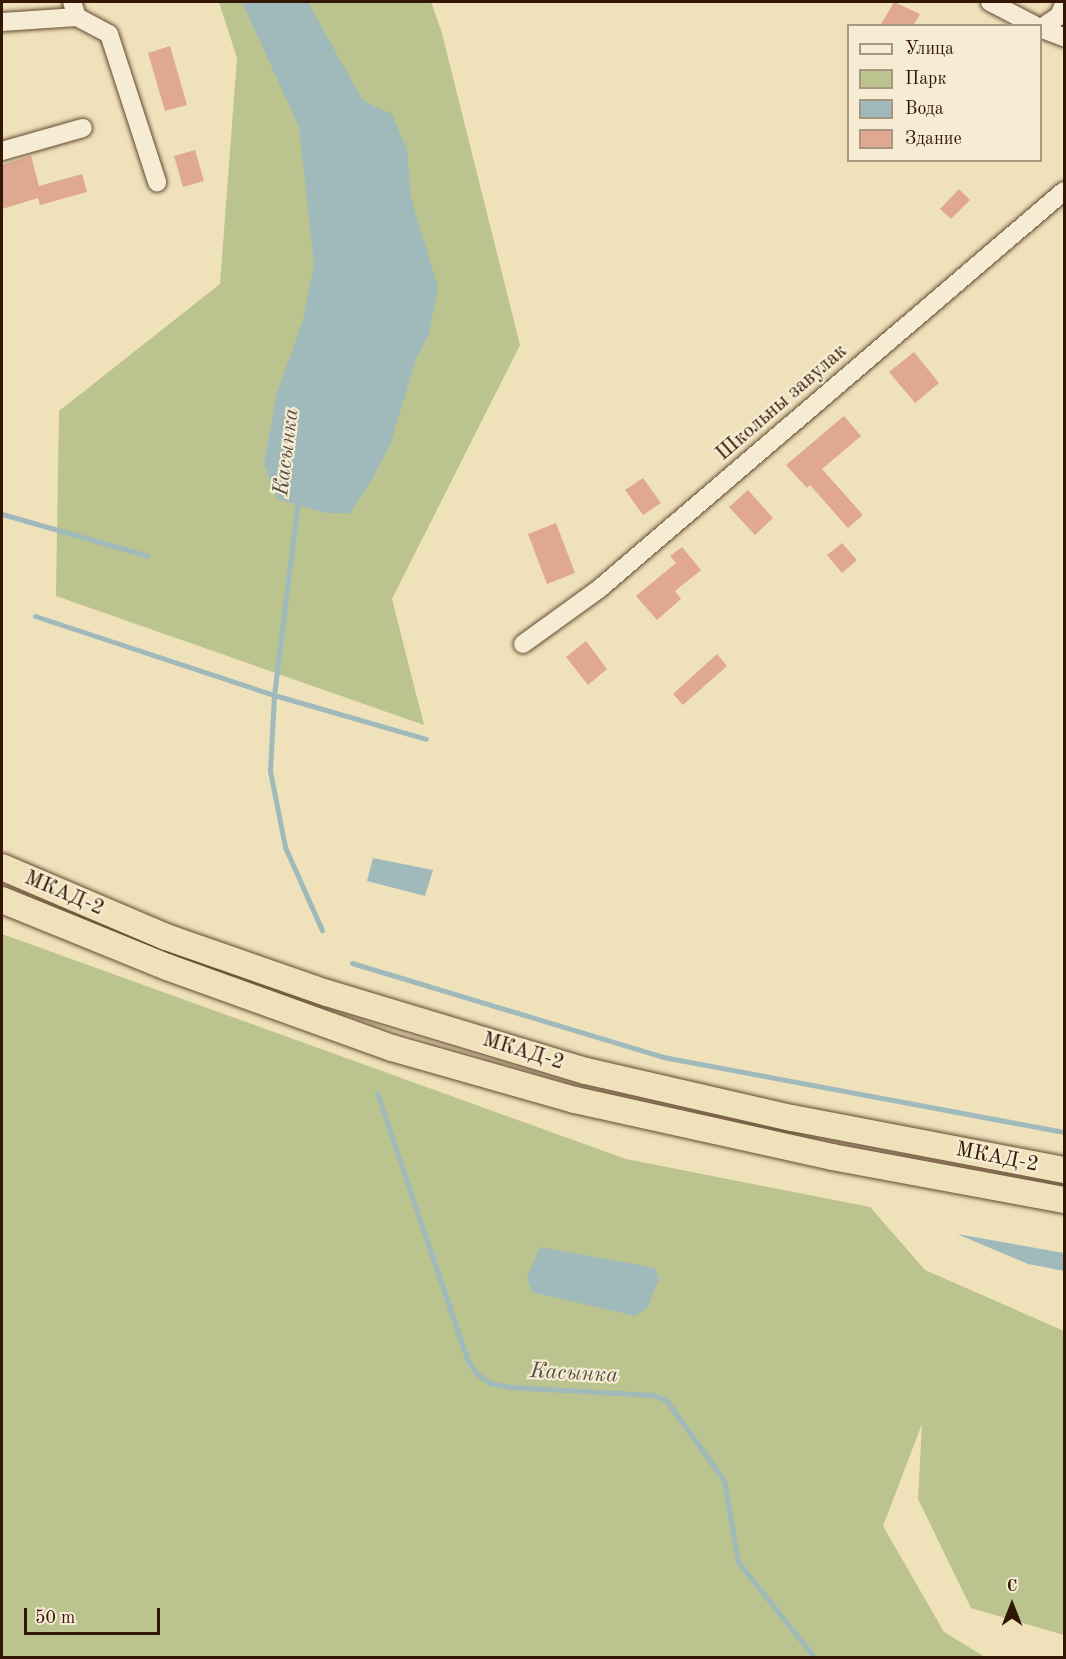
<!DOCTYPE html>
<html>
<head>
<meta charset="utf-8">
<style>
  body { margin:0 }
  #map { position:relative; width:1066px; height:1659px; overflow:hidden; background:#efe2bb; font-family:"Old Standard TT",serif }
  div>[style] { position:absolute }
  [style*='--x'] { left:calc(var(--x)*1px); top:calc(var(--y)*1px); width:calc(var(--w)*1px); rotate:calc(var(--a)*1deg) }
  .green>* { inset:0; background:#bbc38e }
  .water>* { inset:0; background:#a0babc }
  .stream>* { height:5px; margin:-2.5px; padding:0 2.5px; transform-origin:2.5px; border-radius:2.5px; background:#a0babc }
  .building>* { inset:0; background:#e0a891 }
  .roads { filter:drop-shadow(0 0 2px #634932) drop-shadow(0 0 2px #634932) }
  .minor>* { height:18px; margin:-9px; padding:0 9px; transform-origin:9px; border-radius:9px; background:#f5ecd3 }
  .highway>* { height:26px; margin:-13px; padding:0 13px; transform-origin:13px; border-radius:13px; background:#efe2bb }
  span { translate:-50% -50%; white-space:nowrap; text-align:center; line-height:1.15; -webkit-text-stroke:4.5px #f5ecd3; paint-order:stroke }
  .street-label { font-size:21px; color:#341605 }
  .water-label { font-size:22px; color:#5a4f45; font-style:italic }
  .frame { position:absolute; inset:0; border:3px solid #341605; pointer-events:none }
  .legend { position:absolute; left:847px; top:24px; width:195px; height:138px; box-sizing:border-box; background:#f5ecd3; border:2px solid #a89681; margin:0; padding:8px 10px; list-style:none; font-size:18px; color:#341605 }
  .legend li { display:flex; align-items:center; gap:12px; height:30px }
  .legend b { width:30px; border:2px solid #a89681 }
  .north { position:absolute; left:982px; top:1575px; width:60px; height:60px; -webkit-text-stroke:4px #f5ecd3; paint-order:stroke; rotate:0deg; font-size:16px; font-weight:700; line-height:24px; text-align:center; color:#341605 }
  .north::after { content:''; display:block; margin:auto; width:21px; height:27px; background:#341605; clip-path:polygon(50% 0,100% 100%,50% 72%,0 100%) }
  .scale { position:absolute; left:24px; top:1608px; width:136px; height:27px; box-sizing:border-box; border:3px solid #341605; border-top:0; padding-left:8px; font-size:18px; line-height:21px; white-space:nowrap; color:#341605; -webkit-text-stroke:4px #f5ecd3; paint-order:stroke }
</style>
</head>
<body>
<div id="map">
  <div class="green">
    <div style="clip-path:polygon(219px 2px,431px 2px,441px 30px,520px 345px,392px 599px,424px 725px,56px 596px,59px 411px,220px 284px,237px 58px)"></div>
    <div style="clip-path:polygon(2px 934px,626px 1159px,870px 1207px,925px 1270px,1064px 1331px,1064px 1635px,971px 1608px,918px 1499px,922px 1424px,883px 1526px,944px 1632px,985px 1657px,2px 1657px)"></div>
  </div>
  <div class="water">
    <div style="clip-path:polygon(242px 2px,308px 2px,363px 101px,392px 114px,407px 150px,411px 198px,438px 287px,429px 334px,416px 359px,390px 445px,370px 483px,350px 513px,326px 513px,277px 499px,264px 464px,277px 392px,303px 320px,314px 264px,299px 127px)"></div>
    <div style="clip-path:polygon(373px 858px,433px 870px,425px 896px,367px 881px)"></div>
    <div style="clip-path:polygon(957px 1234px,1064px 1253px,1064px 1271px,1028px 1264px)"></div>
    <div style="clip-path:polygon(540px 1247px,655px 1268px,659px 1279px,648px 1307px,635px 1316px,532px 1292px,527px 1278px)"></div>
  </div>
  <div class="stream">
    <div style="--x:298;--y:500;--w:196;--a:97"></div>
    <div style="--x:274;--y:695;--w:76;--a:93"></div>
    <div style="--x:270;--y:771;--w:77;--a:78.8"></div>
    <div style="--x:285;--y:847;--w:91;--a:66"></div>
    <div style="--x:2;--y:514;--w:152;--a:16"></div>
    <div style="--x:35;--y:616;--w:252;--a:18.3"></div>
    <div style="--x:274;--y:695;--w:158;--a:16.1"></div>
    <div style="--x:352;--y:963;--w:325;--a:16.8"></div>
    <div style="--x:663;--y:1057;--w:408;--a:10.6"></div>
    <div style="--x:377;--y:1093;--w:281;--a:71.3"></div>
    <div style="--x:467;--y:1359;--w:17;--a:57"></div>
    <div style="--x:476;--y:1373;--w:17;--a:36"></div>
    <div style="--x:490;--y:1383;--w:20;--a:11"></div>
    <div style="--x:510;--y:1387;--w:143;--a:3.2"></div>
    <div style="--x:653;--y:1395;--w:14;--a:21"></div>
    <div style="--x:666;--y:1400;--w:99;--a:54.1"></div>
    <div style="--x:724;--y:1480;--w:83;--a:80.3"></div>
    <div style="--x:738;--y:1562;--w:123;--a:51.3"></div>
  </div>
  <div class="building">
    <div style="clip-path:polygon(894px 2px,920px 14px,913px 26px,880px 26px)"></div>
    <div style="clip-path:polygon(170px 46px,187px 105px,165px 111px,148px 53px)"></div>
    <div style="clip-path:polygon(195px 150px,204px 181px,183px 187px,174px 156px)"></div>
    <div style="clip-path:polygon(31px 156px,39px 186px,82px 174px,87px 192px,40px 205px,38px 198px,2px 209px,2px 165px)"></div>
    <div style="clip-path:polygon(959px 189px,970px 200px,951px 219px,940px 209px)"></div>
    <div style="clip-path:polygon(914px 352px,939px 383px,915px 403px,889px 372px)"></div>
    <div style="clip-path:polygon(844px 416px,861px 436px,822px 469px,863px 515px,848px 528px,810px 485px,807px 488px,786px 465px)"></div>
    <div style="clip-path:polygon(643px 478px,661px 503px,643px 515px,625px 490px)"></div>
    <div style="clip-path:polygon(748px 490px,773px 518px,755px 535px,729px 507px)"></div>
    <div style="clip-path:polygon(556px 523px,575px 573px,547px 584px,528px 534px)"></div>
    <div style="clip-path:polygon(842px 543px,857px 560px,842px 573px,827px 555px)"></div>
    <div style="clip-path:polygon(682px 547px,701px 570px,675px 591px,681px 599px,657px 620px,636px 596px,676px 563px,670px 556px)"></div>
    <div style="clip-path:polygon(586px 641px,607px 669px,588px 685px,566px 657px)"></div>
    <div style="clip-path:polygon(717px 654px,727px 666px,683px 705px,673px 694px)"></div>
  </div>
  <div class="roads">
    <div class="minor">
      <div style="--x:990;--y:2;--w:52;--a:27.6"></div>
      <div style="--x:77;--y:17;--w:36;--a:28"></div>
      <div style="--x:109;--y:34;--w:156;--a:72"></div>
      <div style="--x:2;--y:22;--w:75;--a:-3.8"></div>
      <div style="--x:77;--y:17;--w:16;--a:-108"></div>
      <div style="--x:1040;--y:28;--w:26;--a:21"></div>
      <div style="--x:1041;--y:28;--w:22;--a:-34"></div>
      <div style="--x:1059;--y:16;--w:13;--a:-67"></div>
      <div style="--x:2;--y:151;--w:84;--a:-15.9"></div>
      <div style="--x:523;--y:644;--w:94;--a:-35.9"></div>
      <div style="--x:599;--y:589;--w:612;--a:-40.56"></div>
    </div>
    <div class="highway">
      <div style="--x:2;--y:867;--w:178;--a:23.1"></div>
      <div style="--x:166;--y:937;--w:170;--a:19.2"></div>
      <div style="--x:327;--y:993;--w:270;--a:16.8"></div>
      <div style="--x:586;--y:1071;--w:211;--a:12.9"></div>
      <div style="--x:792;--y:1118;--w:277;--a:10.8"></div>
      <div style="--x:2;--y:900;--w:178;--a:22.1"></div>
      <div style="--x:167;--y:967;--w:239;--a:19.8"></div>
      <div style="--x:392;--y:1048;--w:190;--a:15.9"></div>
      <div style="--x:575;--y:1100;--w:263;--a:12.5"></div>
      <div style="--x:832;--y:1157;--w:236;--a:10.5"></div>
    </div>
  </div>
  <div class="street-label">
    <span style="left:782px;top:403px;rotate:-41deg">Школьны завулак</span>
    <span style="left:64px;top:894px;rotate:23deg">МКАД-2</span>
    <span style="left:523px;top:1052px;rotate:17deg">МКАД-2</span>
    <span style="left:997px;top:1158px;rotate:11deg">МКАД-2</span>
  </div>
  <div class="water-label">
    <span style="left:287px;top:452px;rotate:-83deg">Касынка</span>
    <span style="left:574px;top:1374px;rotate:3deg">Касынка</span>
  </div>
  <div class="frame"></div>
  <ul class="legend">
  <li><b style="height:8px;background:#f5ecd3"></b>Улица</li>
  <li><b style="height:16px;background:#bbc38e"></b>Парк</li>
  <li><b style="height:16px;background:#a0babc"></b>Вода</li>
  <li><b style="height:16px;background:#e0a891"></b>Здание</li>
  </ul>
  <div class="north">С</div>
  <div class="scale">50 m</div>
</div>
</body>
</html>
